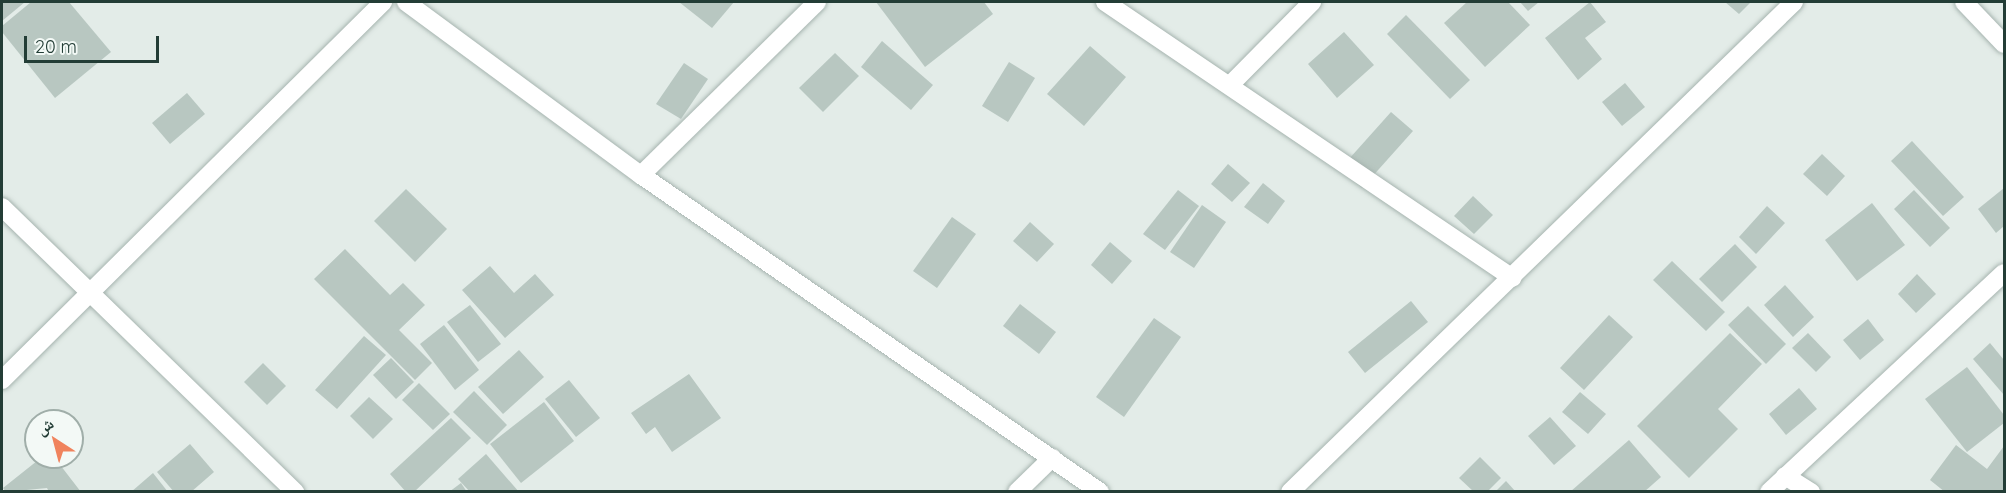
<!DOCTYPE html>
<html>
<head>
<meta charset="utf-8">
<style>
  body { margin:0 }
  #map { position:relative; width:2006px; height:493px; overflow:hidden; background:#e3ece8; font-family:Quicksand,"Noto Naskh Arabic",sans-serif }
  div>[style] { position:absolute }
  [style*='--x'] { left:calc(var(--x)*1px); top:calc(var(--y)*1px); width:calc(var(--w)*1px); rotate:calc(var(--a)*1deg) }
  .building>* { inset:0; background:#b8c7c1 }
  .roads { filter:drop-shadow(0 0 2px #a6b4af) drop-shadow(0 0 2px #a6b4af) }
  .minor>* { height:18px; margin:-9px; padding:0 9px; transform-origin:9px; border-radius:9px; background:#fff }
  .tertiary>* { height:18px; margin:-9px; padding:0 9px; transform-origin:9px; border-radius:9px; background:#fff }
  span { translate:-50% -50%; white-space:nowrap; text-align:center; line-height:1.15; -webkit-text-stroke:4.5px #f3f9f6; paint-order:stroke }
  .frame { position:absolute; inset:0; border:3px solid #233d36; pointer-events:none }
  .north { position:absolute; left:24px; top:409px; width:60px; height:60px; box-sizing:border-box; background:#f3f9f6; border:2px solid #a0aea9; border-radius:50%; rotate:324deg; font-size:16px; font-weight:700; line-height:24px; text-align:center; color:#233d36 }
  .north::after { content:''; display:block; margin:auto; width:21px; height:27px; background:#f0835d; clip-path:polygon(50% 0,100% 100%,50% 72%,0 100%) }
  .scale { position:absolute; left:24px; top:36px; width:135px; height:27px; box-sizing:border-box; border:3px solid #233d36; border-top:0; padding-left:8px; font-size:18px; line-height:21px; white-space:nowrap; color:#233d36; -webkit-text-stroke:4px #f3f9f6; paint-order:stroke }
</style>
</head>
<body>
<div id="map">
  <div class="building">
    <div style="clip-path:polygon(2px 2px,25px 2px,2px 21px)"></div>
    <div style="clip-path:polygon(31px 2px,69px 2px,111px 52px,55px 98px,2px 32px,2px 26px)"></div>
    <div style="clip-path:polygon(679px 2px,734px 2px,712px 28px)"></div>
    <div style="clip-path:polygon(876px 2px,984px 2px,993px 14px,925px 67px)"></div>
    <div style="clip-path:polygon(1467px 2px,1508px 2px,1530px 25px,1485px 67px,1444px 23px)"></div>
    <div style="clip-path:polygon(1520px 2px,1539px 2px,1528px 11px)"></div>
    <div style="clip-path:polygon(1590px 2px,1606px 22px,1585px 38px,1602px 59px,1578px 80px,1545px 38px)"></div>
    <div style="clip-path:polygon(1725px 2px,1751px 2px,1739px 14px)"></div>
    <div style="clip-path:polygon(1406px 15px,1470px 80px,1450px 99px,1387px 34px)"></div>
    <div style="clip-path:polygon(1344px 32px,1374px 65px,1337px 98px,1308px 64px)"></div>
    <div style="clip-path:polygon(882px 41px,933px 85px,911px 110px,861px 67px)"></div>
    <div style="clip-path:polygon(1090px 46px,1126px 77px,1084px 126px,1047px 94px)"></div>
    <div style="clip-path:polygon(835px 53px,859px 76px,823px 112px,799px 88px)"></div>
    <div style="clip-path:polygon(1009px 62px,1035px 78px,1008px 122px,982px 106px)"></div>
    <div style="clip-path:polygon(684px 63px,708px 79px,681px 119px,656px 104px)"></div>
    <div style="clip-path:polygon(1625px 83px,1645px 107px,1622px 126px,1602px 102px)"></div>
    <div style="clip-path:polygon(187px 93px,205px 114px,170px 144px,152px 123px)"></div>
    <div style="clip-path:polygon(1391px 112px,1413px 131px,1362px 188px,1340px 169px)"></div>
    <div style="clip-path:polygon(1912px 141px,1964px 197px,1943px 216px,1891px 161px)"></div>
    <div style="clip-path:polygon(1822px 154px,1845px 176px,1827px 196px,1803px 174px)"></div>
    <div style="clip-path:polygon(1228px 164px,1250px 183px,1232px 202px,1211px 184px)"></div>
    <div style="clip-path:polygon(1263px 183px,1285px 201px,1268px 224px,1244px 207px)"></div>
    <div style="clip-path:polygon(2004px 188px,2004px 226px,1996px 233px,1978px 209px)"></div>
    <div style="clip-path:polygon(406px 189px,447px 229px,415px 262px,374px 221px)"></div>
    <div style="clip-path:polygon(1178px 190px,1199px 206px,1165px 250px,1143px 234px)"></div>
    <div style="clip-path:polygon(1914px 190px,1950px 228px,1930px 247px,1894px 209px)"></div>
    <div style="clip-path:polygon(1473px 196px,1493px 215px,1474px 234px,1454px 216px)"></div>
    <div style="clip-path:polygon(1872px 203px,1905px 245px,1857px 281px,1825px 240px)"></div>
    <div style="clip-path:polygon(1202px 205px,1226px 222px,1194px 268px,1170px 252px)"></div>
    <div style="clip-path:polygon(1767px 206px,1785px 223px,1756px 254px,1739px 237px)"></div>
    <div style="clip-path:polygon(952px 217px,976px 234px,937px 288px,913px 271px)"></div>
    <div style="clip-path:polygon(1030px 222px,1054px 244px,1037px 262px,1013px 241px)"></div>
    <div style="clip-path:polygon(1110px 242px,1132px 261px,1112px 284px,1091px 265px)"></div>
    <div style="clip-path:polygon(1735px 244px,1757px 267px,1722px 302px,1699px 279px)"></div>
    <div style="clip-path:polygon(345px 249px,390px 295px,403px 283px,425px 305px,399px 330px,432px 363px,415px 380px,314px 279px)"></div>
    <div style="clip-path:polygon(1672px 261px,1725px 312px,1706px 331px,1653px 280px)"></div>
    <div style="clip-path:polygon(490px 266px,514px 293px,535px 274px,554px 295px,505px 338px,462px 290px)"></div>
    <div style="clip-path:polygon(1917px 274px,1936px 294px,1916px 313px,1898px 294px)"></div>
    <div style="clip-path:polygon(1785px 285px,1814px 317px,1793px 337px,1764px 305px)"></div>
    <div style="clip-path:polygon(1411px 301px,1428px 322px,1365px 373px,1348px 352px)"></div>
    <div style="clip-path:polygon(1020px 304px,1056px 332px,1039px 354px,1003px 326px)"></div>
    <div style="clip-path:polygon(470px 305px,501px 344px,478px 362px,447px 322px)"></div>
    <div style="clip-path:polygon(1748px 306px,1786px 344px,1766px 364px,1728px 325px)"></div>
    <div style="clip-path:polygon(1609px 315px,1633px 337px,1584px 390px,1560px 368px)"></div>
    <div style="clip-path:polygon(1154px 318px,1181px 337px,1124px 417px,1096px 397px)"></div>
    <div style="clip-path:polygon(1868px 319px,1884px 340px,1860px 360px,1843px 340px)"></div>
    <div style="clip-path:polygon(444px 325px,479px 370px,455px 390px,420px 344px)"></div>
    <div style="clip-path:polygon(1730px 333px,1762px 364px,1718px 409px,1738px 429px,1689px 478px,1637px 426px)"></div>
    <div style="clip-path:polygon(1808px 333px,1831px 357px,1816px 372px,1792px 348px)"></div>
    <div style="clip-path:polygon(364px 336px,386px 355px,337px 409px,315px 390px)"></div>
    <div style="clip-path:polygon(1990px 343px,2004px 360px,2004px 395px,1973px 359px)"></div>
    <div style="clip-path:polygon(519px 350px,544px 377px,503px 414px,478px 387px)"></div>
    <div style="clip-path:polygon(391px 358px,414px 382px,396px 399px,373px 375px)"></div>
    <div style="clip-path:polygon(263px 363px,286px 386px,267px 405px,244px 382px)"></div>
    <div style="clip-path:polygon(1967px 367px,2004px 415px,2004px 423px,1967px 452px,1925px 399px)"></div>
    <div style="clip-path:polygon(689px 374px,721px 418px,672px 452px,655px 427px,646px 434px,631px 413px)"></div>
    <div style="clip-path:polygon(569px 380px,600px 418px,576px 437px,545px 399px)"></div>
    <div style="clip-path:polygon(419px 383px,450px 414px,433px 430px,402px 400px)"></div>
    <div style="clip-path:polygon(1799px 388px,1817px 409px,1786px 435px,1769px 414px)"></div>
    <div style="clip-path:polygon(474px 391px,507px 425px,487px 445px,453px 412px)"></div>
    <div style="clip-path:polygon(1580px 392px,1606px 414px,1588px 434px,1562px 412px)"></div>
    <div style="clip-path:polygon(369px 397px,393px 419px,373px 439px,350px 416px)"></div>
    <div style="clip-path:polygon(544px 402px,574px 441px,521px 483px,490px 444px)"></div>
    <div style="clip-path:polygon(1550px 417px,1576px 446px,1554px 465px,1528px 436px)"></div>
    <div style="clip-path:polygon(451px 418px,471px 438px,414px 492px,406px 492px,390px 474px)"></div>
    <div style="clip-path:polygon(1629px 440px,1661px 477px,1644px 492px,1570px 492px)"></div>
    <div style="clip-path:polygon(190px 444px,214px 472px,191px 492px,174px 492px,157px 472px)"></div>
    <div style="clip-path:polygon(1956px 445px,1987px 469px,2004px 446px,2004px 492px,1945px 492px,1930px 480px)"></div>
    <div style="clip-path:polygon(486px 454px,519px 492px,470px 492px,458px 479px)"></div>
    <div style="clip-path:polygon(42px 457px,54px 457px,81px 492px,49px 492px,47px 488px,6px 492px,3px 488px)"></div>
    <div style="clip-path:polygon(1480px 457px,1501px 478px,1487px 492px,1474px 492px,1459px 478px)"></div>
    <div style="clip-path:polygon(153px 473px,168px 492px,131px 492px)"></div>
    <div style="clip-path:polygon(1506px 481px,1516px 492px,1495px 492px)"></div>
    <div style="clip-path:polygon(461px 483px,467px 492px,449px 492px)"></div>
  </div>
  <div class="roads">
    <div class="minor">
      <div style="--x:1105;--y:2;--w:492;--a:34.1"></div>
      <div style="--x:1964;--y:2;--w:58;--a:46.4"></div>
      <div style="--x:1230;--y:85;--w:117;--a:-45.3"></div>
      <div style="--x:641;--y:175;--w:247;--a:-44.5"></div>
      <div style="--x:2;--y:207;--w:409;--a:44.2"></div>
      <div style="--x:2;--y:380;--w:537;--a:-44.77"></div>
      <div style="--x:1785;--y:476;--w:31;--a:32"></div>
      <div style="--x:1017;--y:492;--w:49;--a:-44.2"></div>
      <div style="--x:1290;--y:492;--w:703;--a:-44.19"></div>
      <div style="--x:1769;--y:492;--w:321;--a:-43"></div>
    </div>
    <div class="tertiary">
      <div style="--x:406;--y:2;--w:292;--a:36.4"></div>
      <div style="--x:641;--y:175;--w:558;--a:34.63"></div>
    </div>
  </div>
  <div class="frame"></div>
  <div class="north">ش</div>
  <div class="scale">20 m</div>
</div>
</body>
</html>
